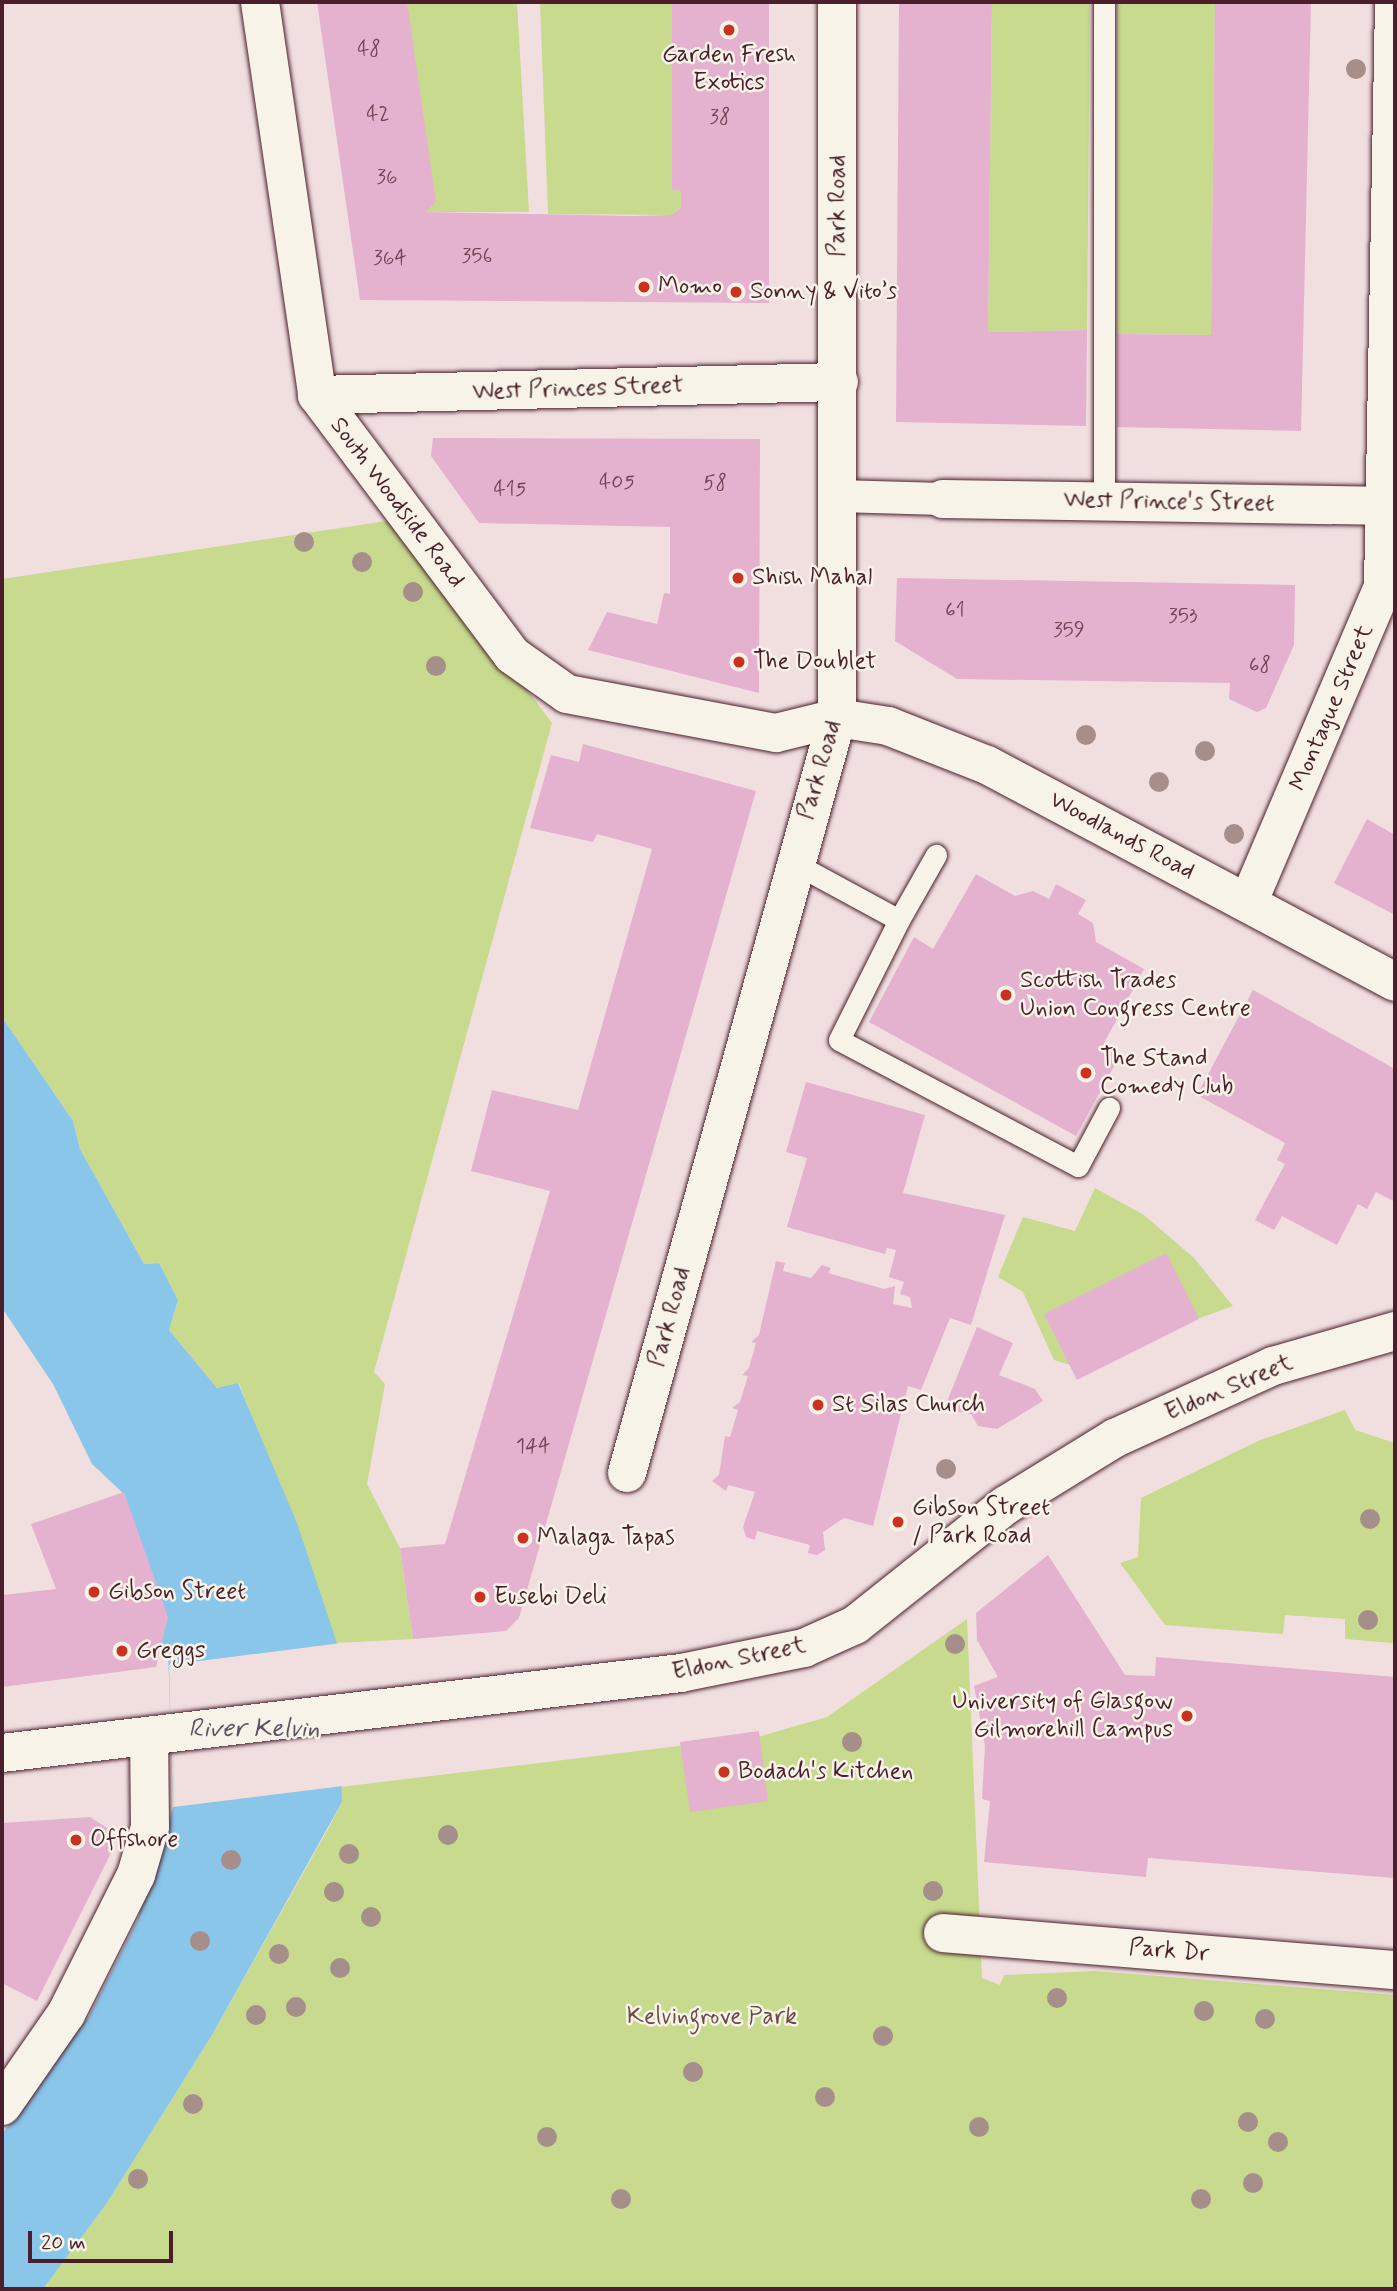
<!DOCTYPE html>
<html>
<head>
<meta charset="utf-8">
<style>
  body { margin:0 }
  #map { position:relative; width:1397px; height:2291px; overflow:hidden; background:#f1dfe0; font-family:Mynerve,sans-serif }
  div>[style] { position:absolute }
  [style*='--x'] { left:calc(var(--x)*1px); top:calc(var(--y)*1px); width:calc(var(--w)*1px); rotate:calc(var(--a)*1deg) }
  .green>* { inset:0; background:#c7da8e }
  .water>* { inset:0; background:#8ac6ea }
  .pier>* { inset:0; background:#f1dfe0 }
  .building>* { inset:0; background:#e4b1ce }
  .roads { filter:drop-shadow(0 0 2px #4a1f2b) drop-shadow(0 0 2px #4a1f2b) }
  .service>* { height:21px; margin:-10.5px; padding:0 10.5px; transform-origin:10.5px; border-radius:10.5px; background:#f7f3e8 }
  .pedestrian>* { height:32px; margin:-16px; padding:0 16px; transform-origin:16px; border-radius:16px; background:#f7f3e8 }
  .minor>* { height:38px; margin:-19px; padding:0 19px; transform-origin:19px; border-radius:19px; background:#f7f3e8 }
  .tertiary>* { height:38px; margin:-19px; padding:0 19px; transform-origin:19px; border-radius:19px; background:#f7f3e8 }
  .trees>* { width:20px; height:20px; margin:-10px; border-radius:50%; background:#a68f8a }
  .dots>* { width:19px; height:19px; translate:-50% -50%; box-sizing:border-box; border:4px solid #f7f3e8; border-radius:50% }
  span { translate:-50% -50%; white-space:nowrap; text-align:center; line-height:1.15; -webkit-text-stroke:5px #f7f3e8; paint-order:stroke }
  .number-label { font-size:21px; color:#704454 }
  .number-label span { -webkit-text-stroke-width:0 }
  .poi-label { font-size:24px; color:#4a1f2b }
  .left { translate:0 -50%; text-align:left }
  .right { translate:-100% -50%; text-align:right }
  .street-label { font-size:24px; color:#4a1f2b }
  .park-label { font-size:24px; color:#694e44 }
  .water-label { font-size:26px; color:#5d5164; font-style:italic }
  .frame { position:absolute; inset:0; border:4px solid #4a1f2b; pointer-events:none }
  .scale { position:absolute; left:28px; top:2231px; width:145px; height:32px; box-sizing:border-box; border:4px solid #4a1f2b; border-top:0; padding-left:9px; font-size:21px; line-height:24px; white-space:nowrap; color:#4a1f2b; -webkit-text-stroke:5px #f7f3e8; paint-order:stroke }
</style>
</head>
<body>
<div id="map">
  <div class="green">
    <div style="clip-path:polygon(407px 2px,517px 2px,529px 212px,425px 212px)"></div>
    <div style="clip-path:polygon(540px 2px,672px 2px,672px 190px,681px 191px,681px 208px,672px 215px,548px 214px)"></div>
    <div style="clip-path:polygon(992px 2px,1090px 2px,1087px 330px,988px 332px)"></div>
    <div style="clip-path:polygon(1117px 2px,1215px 2px,1211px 335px,1117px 334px)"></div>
    <div style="clip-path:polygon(400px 519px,552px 723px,374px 1372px,385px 1384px,367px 1484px,400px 1548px,413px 1639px,337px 1643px,239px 1383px,217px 1388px,169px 1330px,178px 1300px,159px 1263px,144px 1264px,80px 1149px,73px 1121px,2px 1017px,2px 579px)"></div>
    <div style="clip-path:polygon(1095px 1188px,1144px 1215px,1194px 1258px,1233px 1306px,1070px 1365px,1054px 1360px,1023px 1292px,998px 1277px,1023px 1217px,1075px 1231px)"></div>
    <div style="clip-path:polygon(1345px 1410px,1355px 1430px,1395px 1443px,1393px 1643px,1345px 1639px,1345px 1619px,1285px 1615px,1283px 1634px,1165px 1625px,1120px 1563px,1138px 1557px,1141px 1498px,1258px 1441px)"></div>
    <div style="clip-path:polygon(967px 1619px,982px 1978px,1000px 1985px,1004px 1975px,1095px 1971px,1395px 1995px,1395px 2289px,43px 2289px,107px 2203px,212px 2035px,327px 1831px,342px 1802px,340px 1787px,761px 1736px,827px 1717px)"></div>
  </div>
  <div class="water">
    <div style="clip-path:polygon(2px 1017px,73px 1121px,80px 1149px,144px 1264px,159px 1263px,178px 1300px,169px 1330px,217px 1388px,238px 1383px,297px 1523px,337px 1643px,342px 1802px,212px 2035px,107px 2203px,43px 2289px,2px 2289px,2px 2134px,89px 2016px,137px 1921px,173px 1807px,169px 1680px,168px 1654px,159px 1652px,125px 1495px,92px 1464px,53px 1384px,2px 1308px)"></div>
  </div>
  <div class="pier">
    <div style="clip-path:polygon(341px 1643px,343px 1786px,173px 1807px,169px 1665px)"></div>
  </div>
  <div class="building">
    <div style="clip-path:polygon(317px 2px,407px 2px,436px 202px,425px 212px,633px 216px,672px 215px,681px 208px,681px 191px,672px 190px,672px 2px,769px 2px,769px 303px,360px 300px)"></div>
    <div style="clip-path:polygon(899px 2px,992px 2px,988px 332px,1087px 330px,1086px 426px,896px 422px)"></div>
    <div style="clip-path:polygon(1215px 2px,1311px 2px,1301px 431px,1117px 427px,1117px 334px,1211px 335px)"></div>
    <div style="clip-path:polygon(433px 438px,760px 439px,759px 693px,588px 650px,607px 612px,657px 624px,664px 593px,670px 594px,670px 527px,479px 523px,431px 456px)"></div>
    <div style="clip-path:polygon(897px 578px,1295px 585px,1294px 645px,1266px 708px,1257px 712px,1229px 699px,1230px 683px,957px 679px,895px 641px)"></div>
    <div style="clip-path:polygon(583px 744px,756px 791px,519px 1618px,506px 1631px,413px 1639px,400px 1548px,445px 1544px,550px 1191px,471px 1171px,492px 1090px,578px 1110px,652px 849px,597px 834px,593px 842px,530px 828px,551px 755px,579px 762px)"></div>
    <div style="clip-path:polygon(1367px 819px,1395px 835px,1395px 915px,1334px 883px)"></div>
    <div style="clip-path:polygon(976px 874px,1015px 896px,1033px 891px,1049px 899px,1056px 884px,1086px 900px,1078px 914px,1093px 923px,1096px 942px,1144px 969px,1104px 1043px,1121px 1053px,1076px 1136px,869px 1022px,914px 937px,933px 949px)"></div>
    <div style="clip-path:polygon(1253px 990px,1395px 1069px,1395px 1202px,1376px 1192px,1367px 1209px,1358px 1204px,1337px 1245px,1282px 1216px,1274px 1230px,1255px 1220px,1285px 1164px,1277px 1160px,1285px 1143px,1197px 1095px)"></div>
    <div style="clip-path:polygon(806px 1082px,925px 1115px,903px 1193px,1005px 1215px,971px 1325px,950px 1318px,921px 1390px,908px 1386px,873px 1526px,844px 1518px,823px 1532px,825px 1550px,817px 1555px,808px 1553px,810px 1545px,757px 1531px,755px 1540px,746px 1537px,743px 1527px,755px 1492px,728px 1485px,726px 1491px,712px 1481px,719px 1475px,725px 1436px,730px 1437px,738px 1410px,732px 1408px,740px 1402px,748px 1376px,742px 1375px,749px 1368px,756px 1343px,751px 1342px,759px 1335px,776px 1261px,785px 1263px,783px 1271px,811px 1278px,822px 1265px,831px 1268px,828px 1273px,884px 1289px,895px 1286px,893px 1304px,912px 1308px,910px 1297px,900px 1294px,904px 1282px,889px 1277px,896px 1250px,887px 1248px,885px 1254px,787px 1227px,807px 1158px,786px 1152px)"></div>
    <div style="clip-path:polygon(1166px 1253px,1199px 1319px,1077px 1380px,1044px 1314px)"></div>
    <div style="clip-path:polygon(977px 1327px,1013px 1343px,999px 1375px,1035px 1389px,1043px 1401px,997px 1429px,978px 1426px,971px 1414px,944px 1409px)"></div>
    <div style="clip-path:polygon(124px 1492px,168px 1617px,156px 1667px,2px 1687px,2px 1595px,56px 1589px,31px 1524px)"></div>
    <div style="clip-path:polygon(1048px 1555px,1125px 1675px,1155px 1676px,1156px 1657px,1395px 1677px,1395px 1878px,1148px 1858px,1146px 1877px,984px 1862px,990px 1801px,982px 1799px,985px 1746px,974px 1686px,998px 1677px,977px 1640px,976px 1613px)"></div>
    <div style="clip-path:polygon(759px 1731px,768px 1801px,690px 1812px,680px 1742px)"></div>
    <div style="clip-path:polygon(90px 1817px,107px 1828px,111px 1853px,37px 2001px,2px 1983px,2px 1823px)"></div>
  </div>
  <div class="roads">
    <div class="service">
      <div style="--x:1104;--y:500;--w:498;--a:-90"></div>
      <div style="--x:794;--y:863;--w:119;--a:28.5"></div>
      <div style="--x:899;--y:920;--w:134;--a:116.6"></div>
      <div style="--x:839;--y:1040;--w:270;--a:27.8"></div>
      <div style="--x:1078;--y:1166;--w:66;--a:-61.9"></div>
      <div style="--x:899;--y:920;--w:75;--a:-60.4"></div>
    </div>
    <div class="pedestrian">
      <div style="--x:838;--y:496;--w:105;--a:1.6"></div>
    </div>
    <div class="minor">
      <div style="--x:260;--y:2;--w:397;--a:81.7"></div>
      <div style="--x:317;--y:395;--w:325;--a:53.1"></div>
      <div style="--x:512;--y:655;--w:67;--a:35.3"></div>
      <div style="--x:567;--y:694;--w:213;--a:10.6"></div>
      <div style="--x:776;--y:733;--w:63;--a:-13.8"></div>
      <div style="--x:317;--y:395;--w:522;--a:-1.43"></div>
      <div style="--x:943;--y:499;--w:452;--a:0.9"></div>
      <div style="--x:1248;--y:903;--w:344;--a:-66.9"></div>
      <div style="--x:1383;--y:587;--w:585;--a:-88.92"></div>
      <div style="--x:627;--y:1473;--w:784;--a:-74.46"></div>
      <div style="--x:943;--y:1933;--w:454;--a:4.7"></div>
      <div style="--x:2;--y:2106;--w:112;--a:-55.2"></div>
      <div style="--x:66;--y:2014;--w:156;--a:-63.3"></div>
      <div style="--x:136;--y:1875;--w:50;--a:-73.7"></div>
      <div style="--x:150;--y:1827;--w:91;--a:-90.6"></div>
    </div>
    <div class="tertiary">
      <div style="--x:837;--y:2;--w:716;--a:90"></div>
      <div style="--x:837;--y:718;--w:52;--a:8.9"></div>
      <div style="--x:888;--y:726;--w:106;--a:21.5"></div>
      <div style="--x:987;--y:765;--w:462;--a:28"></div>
      <div style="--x:2;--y:1753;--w:684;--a:-6.72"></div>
      <div style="--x:681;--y:1673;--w:126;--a:-11.5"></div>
      <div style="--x:804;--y:1648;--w:56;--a:-24.3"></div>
      <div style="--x:855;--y:1625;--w:193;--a:-38.5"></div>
      <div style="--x:1006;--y:1505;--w:128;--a:-31.6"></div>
      <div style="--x:1115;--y:1438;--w:174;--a:-24.5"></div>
      <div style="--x:1273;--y:1366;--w:127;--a:-16"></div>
    </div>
  </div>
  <div class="trees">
    <div style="left:1356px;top:69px"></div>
    <div style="left:304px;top:542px"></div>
    <div style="left:362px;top:562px"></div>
    <div style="left:413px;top:592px"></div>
    <div style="left:436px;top:666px"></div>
    <div style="left:1086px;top:735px"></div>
    <div style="left:1205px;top:751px"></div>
    <div style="left:1159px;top:782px"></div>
    <div style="left:1234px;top:834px"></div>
    <div style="left:946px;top:1469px"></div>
    <div style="left:1370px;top:1519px"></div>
    <div style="left:1368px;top:1620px"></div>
    <div style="left:955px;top:1644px"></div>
    <div style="left:852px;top:1742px"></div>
    <div style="left:448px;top:1835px"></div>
    <div style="left:349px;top:1854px"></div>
    <div style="left:231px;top:1860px"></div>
    <div style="left:933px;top:1891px"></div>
    <div style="left:334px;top:1892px"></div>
    <div style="left:371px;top:1917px"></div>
    <div style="left:200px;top:1941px"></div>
    <div style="left:279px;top:1954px"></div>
    <div style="left:340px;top:1968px"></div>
    <div style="left:1057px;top:1998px"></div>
    <div style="left:296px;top:2007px"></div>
    <div style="left:1204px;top:2011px"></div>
    <div style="left:256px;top:2015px"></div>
    <div style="left:1265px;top:2019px"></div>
    <div style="left:883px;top:2036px"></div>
    <div style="left:693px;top:2072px"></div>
    <div style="left:825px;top:2097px"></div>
    <div style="left:193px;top:2104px"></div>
    <div style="left:1248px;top:2122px"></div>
    <div style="left:979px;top:2127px"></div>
    <div style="left:547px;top:2137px"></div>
    <div style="left:1278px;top:2142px"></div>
    <div style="left:138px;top:2179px"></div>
    <div style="left:1253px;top:2183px"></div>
    <div style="left:621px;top:2199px"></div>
    <div style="left:1201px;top:2199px"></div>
  </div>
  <div class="dots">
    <div style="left:729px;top:30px;background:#c8321e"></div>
    <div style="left:644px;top:287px;background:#c8321e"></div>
    <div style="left:736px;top:292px;background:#c8321e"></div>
    <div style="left:738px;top:578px;background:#c8321e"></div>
    <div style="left:739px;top:662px;background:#c8321e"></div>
    <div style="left:1006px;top:995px;background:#c8321e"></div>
    <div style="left:1086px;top:1073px;background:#c8321e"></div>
    <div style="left:818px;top:1405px;background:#c8321e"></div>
    <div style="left:898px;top:1522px;background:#c8321e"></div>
    <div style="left:523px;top:1538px;background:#c8321e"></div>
    <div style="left:94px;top:1592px;background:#c8321e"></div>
    <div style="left:480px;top:1597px;background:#c8321e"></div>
    <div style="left:122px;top:1651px;background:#c8321e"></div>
    <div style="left:1187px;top:1716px;background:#c8321e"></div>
    <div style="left:724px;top:1772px;background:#c8321e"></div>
    <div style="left:76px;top:1840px;background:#c8321e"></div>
  </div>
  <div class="number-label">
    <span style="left:369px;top:49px">48</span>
    <span style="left:378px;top:114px">42</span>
    <span style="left:720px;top:117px">38</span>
    <span style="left:387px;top:177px">36</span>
    <span style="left:477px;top:256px">356</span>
    <span style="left:390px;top:258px">364</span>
    <span style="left:617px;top:482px">405</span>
    <span style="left:715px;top:483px">58</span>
    <span style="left:510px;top:489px">415</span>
    <span style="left:955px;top:610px">61</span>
    <span style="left:1183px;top:616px">353</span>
    <span style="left:1069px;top:630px">359</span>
    <span style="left:1260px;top:665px">68</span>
    <span style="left:533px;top:1446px">144</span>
  </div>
  <div class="poi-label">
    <span style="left:729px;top:69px">Garden Fresh<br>Exotics</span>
    <span class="left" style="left:658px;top:287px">Momo</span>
    <span class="left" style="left:750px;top:292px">Sonny &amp; Vito’s</span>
    <span class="left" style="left:752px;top:578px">Shish Mahal</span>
    <span class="left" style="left:753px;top:662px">The Doublet</span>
    <span class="left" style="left:1020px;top:995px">Scottish Trades<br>Union Congress Centre</span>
    <span class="left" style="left:1100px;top:1073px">The Stand<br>Comedy Club</span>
    <span class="left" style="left:832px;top:1405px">St Silas Church</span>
    <span class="left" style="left:912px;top:1522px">Gibson Street<br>/ Park Road</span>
    <span class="left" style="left:537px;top:1538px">Malaga Tapas</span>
    <span class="left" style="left:108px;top:1592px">Gibson Street</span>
    <span class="left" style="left:494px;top:1597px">Eusebi Deli</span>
    <span class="left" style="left:136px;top:1651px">Greggs</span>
    <span class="right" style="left:1173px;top:1716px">University of Glasgow<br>Gilmorehill Campus</span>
    <span class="left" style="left:738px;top:1772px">Bodach's Kitchen</span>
    <span class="left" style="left:90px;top:1840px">Offshore</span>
  </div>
  <div class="street-label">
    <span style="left:838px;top:206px;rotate:-90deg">Park Road</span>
    <span style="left:578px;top:389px;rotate:-2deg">West Princes Street</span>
    <span style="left:1169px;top:502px;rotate:1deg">West Prince's Street</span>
    <span style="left:397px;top:503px;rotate:53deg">South Woodside Road</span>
    <span style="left:1332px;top:708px;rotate:-67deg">Montague Street</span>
    <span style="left:820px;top:770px;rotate:-74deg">Park Road</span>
    <span style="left:1122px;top:836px;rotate:28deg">Woodlands Road</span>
    <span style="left:670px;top:1317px;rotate:-75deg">Park Road</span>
    <span style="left:1229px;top:1388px;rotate:-23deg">Eldon Street</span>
    <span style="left:739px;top:1659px;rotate:-12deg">Eldon Street</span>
    <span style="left:1169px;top:1951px;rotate:5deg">Park Dr</span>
  </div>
  <div class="park-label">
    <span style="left:712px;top:2017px">Kelvingrove Park</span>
  </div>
  <div class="water-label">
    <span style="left:254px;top:1730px">River Kelvin</span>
  </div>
  <div class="frame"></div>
  <div class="scale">20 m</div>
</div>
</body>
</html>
